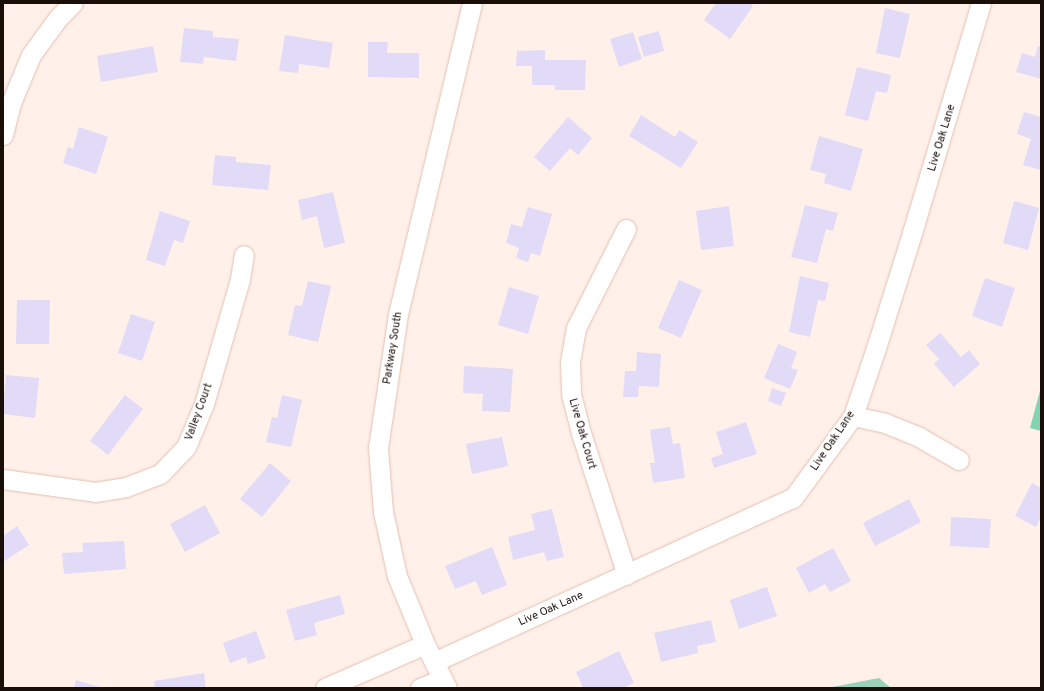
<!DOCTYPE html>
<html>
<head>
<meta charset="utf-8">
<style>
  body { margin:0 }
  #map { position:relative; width:1044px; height:691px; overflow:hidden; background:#fff0e9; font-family:Overpass,sans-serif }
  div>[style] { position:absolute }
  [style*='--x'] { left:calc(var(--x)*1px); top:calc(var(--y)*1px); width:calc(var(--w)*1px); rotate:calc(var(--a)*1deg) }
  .green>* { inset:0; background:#99d2b8 }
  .forest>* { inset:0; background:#82d4b0 }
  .building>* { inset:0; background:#e1dbf7 }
  .roads { filter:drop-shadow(0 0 1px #e3bfae) drop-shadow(0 0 1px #e3bfae) }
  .street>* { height:19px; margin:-9.5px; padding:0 9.5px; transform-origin:9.5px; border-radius:9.5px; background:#fff }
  span { translate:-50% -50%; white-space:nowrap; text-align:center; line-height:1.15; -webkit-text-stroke:3.5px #fff; paint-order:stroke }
  .street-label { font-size:11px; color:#1a0e08 }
  .frame { position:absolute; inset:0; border:4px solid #1a0e08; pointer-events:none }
</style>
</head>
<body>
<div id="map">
  <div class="green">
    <div style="clip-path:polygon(879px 678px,891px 688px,827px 688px)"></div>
  </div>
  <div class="forest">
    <div style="clip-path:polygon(1041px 387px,1041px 431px,1030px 428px)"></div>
  </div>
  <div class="building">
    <div style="clip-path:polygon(716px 3px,749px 3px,753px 6px,730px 39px,704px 20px)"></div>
    <div style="clip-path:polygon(885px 8px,910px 14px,900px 58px,876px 53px)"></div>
    <div style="clip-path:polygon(184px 28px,213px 31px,213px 37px,239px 39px,236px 61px,204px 57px,203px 64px,180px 62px)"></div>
    <div style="clip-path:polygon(659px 31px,664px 51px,644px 57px,638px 37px)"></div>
    <div style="clip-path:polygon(633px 32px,642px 59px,619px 67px,610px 39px)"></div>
    <div style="clip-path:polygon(285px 35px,333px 43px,329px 68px,299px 64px,298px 73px,279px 71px)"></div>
    <div style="clip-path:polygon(368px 42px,388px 42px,387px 53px,419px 53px,419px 78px,368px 77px)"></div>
    <div style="clip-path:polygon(153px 46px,158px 72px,101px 82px,97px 56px)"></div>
    <div style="clip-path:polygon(1038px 46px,1041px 47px,1041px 79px,1016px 72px,1022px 53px,1035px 57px)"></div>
    <div style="clip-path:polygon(545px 50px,545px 60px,586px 60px,585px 90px,555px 90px,555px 85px,532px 85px,532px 66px,516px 66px,517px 51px)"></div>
    <div style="clip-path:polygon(857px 67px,891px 75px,887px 93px,876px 91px,868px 121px,845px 115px)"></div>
    <div style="clip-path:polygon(1024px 112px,1041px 117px,1041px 170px,1023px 165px,1031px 139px,1017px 134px)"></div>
    <div style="clip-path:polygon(641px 115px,675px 137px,679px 130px,698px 142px,681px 168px,629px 136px)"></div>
    <div style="clip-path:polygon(568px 117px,592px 138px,578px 155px,570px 148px,550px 171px,534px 157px)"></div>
    <div style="clip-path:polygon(79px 127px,108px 137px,96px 174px,63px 163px,68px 147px,73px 149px)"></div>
    <div style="clip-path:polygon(819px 136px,863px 149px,851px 191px,824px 183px,826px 174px,810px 170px)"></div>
    <div style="clip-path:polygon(215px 155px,236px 157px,236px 162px,271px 165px,268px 190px,212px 185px)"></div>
    <div style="clip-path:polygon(333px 192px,345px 243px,324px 248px,317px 216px,302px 220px,298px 200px)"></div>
    <div style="clip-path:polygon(1014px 201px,1039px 208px,1028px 250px,1003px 243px)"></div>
    <div style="clip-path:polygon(805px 205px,838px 213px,833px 231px,826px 229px,817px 263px,791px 257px)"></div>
    <div style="clip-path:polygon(729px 206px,734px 246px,701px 250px,696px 211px)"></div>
    <div style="clip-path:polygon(528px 207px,552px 214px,540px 256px,531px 253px,528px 262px,516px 258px,519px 248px,506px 243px,511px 224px,522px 227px)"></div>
    <div style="clip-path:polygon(160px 211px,190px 221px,183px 243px,174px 240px,165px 266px,146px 260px)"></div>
    <div style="clip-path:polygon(800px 276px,829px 283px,825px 301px,818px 300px,810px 337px,789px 332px)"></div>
    <div style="clip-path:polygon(985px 278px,1015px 288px,1002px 327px,972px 316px)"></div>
    <div style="clip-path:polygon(679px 280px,702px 290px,681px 338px,658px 328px)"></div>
    <div style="clip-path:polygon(308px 281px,331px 286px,318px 342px,288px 335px,295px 305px,302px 306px)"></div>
    <div style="clip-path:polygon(509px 287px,539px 296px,528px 334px,498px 325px)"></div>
    <div style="clip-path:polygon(17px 300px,50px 300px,49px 344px,16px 344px)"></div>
    <div style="clip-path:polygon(131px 314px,155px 322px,142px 361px,118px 353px)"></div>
    <div style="clip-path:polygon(940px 333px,961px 357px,969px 350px,980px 364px,954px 387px,934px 364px,939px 359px,926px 345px)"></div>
    <div style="clip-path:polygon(778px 344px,797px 352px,791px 368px,798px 370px,790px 389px,764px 378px)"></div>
    <div style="clip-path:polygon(637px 352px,661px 354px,659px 387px,639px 386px,638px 397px,623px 397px,625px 371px,636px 371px)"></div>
    <div style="clip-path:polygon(464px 366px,513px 369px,510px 412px,482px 411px,483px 394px,463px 393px)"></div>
    <div style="clip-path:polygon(6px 375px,39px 378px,35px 418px,3px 414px)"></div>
    <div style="clip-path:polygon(772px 388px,786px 393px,781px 406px,768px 401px)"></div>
    <div style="clip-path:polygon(125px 395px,143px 409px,108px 455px,90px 441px)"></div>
    <div style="clip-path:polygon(282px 395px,302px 400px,291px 447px,266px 442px,272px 417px,277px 418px)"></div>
    <div style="clip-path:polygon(746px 422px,757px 454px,714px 468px,711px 458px,723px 454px,716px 432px)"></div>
    <div style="clip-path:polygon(670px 427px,673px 444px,680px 443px,685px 478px,653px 483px,650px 463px,655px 463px,650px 430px)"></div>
    <div style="clip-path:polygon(502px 437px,508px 466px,472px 474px,466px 444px)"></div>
    <div style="clip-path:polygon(270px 463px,291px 481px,262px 517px,240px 499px)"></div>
    <div style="clip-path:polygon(1032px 483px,1041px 488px,1041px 517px,1036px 527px,1015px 516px)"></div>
    <div style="clip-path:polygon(909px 499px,921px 522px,875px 546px,863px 523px)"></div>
    <div style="clip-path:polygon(205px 505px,220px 533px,185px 552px,170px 524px)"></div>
    <div style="clip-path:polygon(552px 509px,564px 557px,547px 561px,544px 552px,513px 560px,508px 537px,535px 530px,531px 514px)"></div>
    <div style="clip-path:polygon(951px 517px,991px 519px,989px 548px,950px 546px)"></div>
    <div style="clip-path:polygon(17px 526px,29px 545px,3px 562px,3px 536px)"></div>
    <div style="clip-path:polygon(124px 541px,126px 569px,64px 574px,62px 553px,83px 552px,82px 543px)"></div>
    <div style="clip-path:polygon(492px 547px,507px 585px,482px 595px,476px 581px,455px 589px,445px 566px)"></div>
    <div style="clip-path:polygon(833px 548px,851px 581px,830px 592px,825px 584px,809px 593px,796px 568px)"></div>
    <div style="clip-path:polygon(767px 587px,777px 616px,739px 629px,730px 600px)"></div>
    <div style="clip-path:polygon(340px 595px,345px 614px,314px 623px,317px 635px,295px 641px,286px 610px)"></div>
    <div style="clip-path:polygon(711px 620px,716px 642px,697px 646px,698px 653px,661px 662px,654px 633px)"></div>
    <div style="clip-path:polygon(256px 631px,266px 658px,248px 664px,246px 657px,230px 663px,223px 643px)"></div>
    <div style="clip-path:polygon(619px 651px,634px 683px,623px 688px,583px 688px,576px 672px)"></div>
    <div style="clip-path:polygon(204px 673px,206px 688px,155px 688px,154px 681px)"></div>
    <div style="clip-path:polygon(76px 680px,103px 688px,74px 688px)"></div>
  </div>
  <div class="roads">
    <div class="street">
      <div style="--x:3;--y:135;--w:33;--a:-76"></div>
      <div style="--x:11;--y:103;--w:52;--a:-67.4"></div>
      <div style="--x:31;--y:55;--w:46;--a:-53.9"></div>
      <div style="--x:58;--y:18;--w:21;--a:-45"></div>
      <div style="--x:626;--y:229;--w:111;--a:116.8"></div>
      <div style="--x:576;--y:328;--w:35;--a:100"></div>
      <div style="--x:570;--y:362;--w:32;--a:88"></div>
      <div style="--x:571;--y:394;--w:40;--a:75.6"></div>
      <div style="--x:581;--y:433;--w:149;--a:72.1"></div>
      <div style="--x:853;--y:416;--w:33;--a:12"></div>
      <div style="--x:885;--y:423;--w:37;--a:22"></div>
      <div style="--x:919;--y:437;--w:46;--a:29.9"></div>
      <div style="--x:3;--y:479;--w:93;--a:8"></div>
      <div style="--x:95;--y:492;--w:31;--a:-9"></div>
      <div style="--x:126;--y:487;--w:36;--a:-21"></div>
      <div style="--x:160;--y:474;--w:37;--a:-46"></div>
      <div style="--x:186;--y:447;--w:47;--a:-67.3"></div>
      <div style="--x:204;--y:404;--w:130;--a:-73.9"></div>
      <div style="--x:240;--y:279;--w:24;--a:-81"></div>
      <div style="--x:434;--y:662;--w:395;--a:-24.6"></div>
      <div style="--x:793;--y:498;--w:102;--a:-53.8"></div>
      <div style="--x:853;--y:416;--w:72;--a:-71.3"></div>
      <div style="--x:876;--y:348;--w:121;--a:-72.6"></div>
      <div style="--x:912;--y:233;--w:240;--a:-73.3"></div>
      <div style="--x:325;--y:688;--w:109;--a:-23.7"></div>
      <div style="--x:420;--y:688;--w:24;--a:-22"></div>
      <div style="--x:447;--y:688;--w:49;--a:-116.6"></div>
      <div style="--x:425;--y:644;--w:74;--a:-112.4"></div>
      <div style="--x:397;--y:576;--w:66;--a:-102.3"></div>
      <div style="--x:383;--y:512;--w:64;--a:-94.5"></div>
      <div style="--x:378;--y:448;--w:135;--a:-81.5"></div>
      <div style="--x:398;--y:314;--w:320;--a:-76.6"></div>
    </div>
  </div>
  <div class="street-label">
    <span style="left:942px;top:138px;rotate:-73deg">Live Oak Lane</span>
    <span style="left:393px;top:348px;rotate:-81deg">Parkway South</span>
    <span style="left:199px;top:412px;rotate:-70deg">Valley Court</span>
    <span style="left:582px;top:434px;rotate:74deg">Live Oak Court</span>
    <span style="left:833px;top:441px;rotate:-56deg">Live Oak Lane</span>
    <span style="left:551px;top:609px;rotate:-24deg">Live Oak Lane</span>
  </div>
  <div class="frame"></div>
</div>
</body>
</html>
